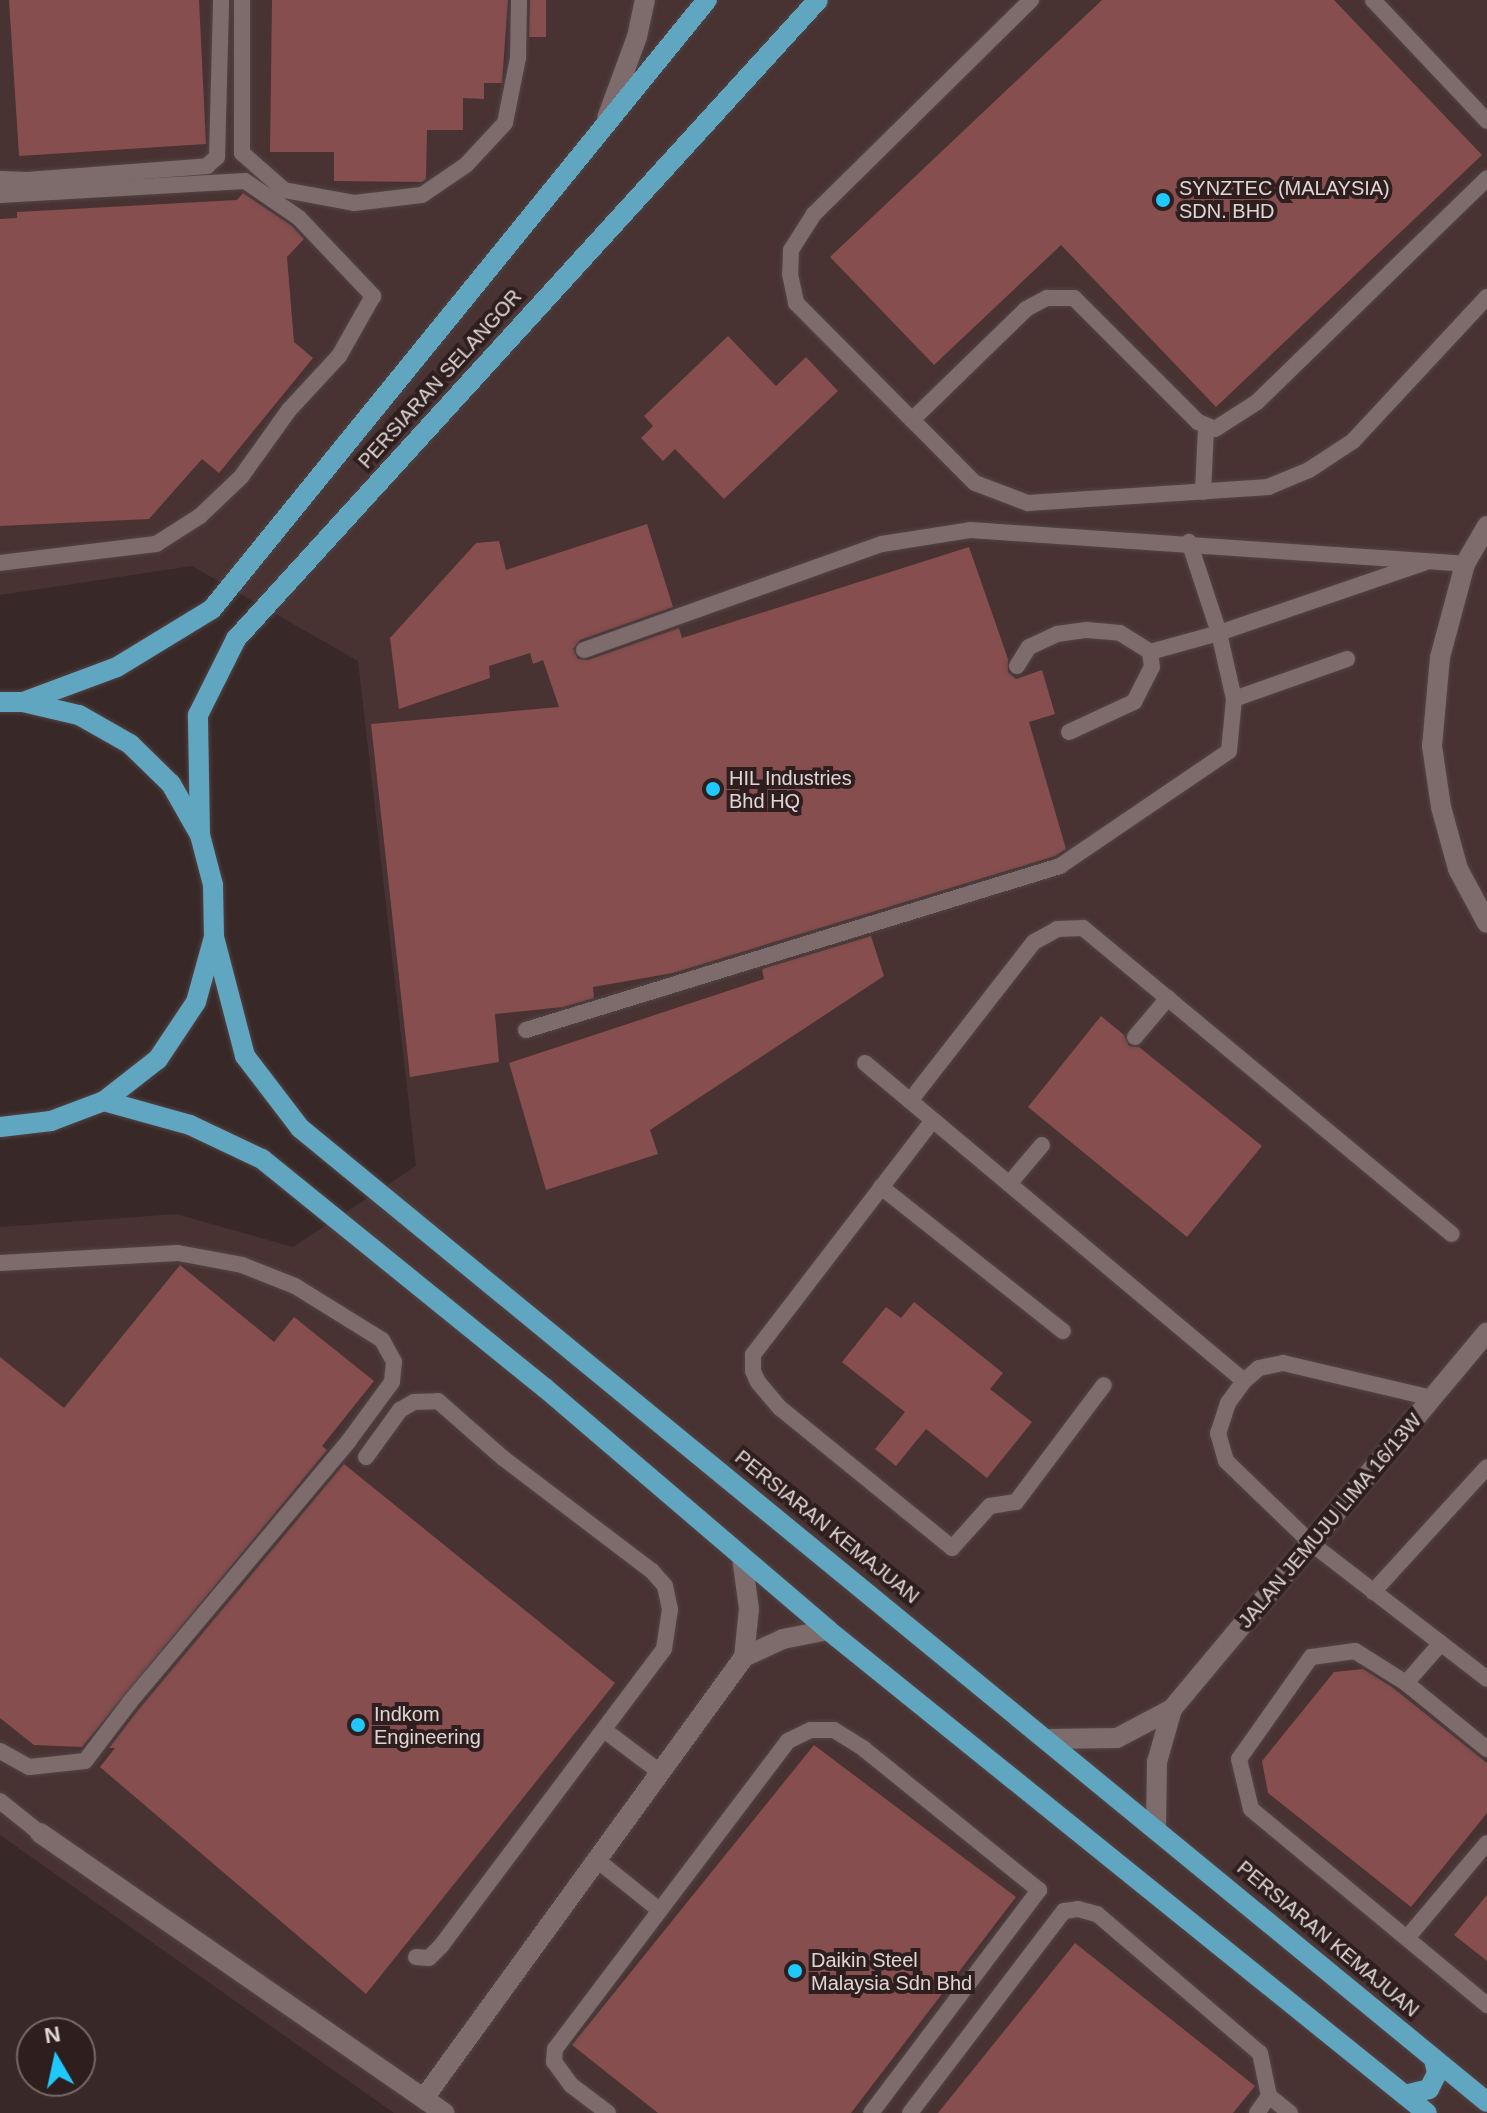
<!DOCTYPE html>
<html>
<head>
<meta charset="utf-8">
<style>
  body { margin:0 }
  #map { position:relative; width:1487px; height:2113px; overflow:hidden; background:#382828; font-family:Arial,sans-serif }
  div>[style] { position:absolute }
  [style*='--x'] { left:calc(var(--x)*1px); top:calc(var(--y)*1px); width:calc(var(--w)*1px); rotate:calc(var(--a)*1deg) }
  .built>* { inset:0; background:#483232 }
  .building>* { inset:0; background:#864e4f }
  .roads { filter:drop-shadow(0 0 2px #514444) drop-shadow(0 0 2px #514444) }
  .lane>* { height:16px; margin:-8px; padding:0 8px; transform-origin:8px; border-radius:8px; background:#7e6b6b }
  .street>* { height:20px; margin:-10px; padding:0 10px; transform-origin:10px; border-radius:10px; background:#7e6b6b }
  .primary>* { height:20px; margin:-10px; padding:0 10px; transform-origin:10px; border-radius:10px; background:#61a6c1 }
  .dots>* { width:22px; height:22px; translate:-50% -50%; box-sizing:border-box; border:4px solid #2e1f1e; border-radius:50% }
  span { translate:-50% -50%; white-space:nowrap; text-align:center; line-height:1.15; -webkit-text-stroke:8px #2e1f1e; paint-order:stroke }
  .poi-label { font-size:20px; color:#e0d5d5 }
  .left { translate:0 -50%; text-align:left }
  .street-label { font-size:20px; color:#e0d5d5 }
  .north { position:absolute; left:16px; top:2017px; width:80px; height:80px; box-sizing:border-box; background:#2e1f1e; border:2px solid #756867; border-radius:50%; rotate:351deg; font-size:22px; font-weight:700; line-height:32px; text-align:center; color:#e0d5d5 }
  .north::after { content:''; display:block; margin:auto; width:28px; height:36px; background:#20c9fd; clip-path:polygon(50% 0,100% 100%,50% 72%,0 100%) }
</style>
</head>
<body>
<div id="map">
  <div class="built">
    <div style="clip-path:polygon(0 0,1487px 0,1487px 2113px,394px 2113px,0 1835px,0 1227px,176px 1214px,293px 1247px,416px 1166px,358px 661px,192px 566px,0 595px)"></div>
  </div>
  <div class="building">
    <div style="clip-path:polygon(9px 0,199px 0,206px 144px,19px 156px)"></div>
    <div style="clip-path:polygon(272px 0,508px 0,502px 83px,484px 83px,484px 99px,463px 98px,463px 130px,427px 130px,426px 179px,422px 182px,334px 181px,334px 152px,270px 152px)"></div>
    <div style="clip-path:polygon(530px 0,546px 0,546px 37px,529px 37px)"></div>
    <div style="clip-path:polygon(1102px 0,1334px 0,1482px 155px,1216px 407px,1061px 245px,934px 365px,830px 257px)"></div>
    <div style="clip-path:polygon(243px 193px,292px 226px,304px 239px,287px 257px,294px 342px,313px 358px,219px 473px,202px 459px,149px 519px,0 526px,0 219px,17px 218px,17px 212px,237px 200px)"></div>
    <div style="clip-path:polygon(728px 336px,776px 386px,806px 357px,838px 391px,724px 499px,675px 449px,663px 461px,641px 438px,653px 426px,644px 416px)"></div>
    <div style="clip-path:polygon(647px 524px,673px 607px,580px 640px,573px 649px,578px 659px,588px 660px,679px 628px,682px 638px,969px 547px,1008px 659px,1008px 672px,1016px 679px,1042px 670px,1055px 714px,1029px 722px,1066px 849px,1055px 856px,673px 973px,593px 987px,594px 998px,563px 1007px,495px 1014px,499px 1062px,410px 1077px,371px 724px,559px 707px,543px 660px,533px 664px,530px 653px,489px 666px,490px 678px,399px 709px,390px 638px,476px 543px,499px 541px,506px 570px)"></div>
    <div style="clip-path:polygon(871px 936px,884px 976px,650px 1130px,658px 1154px,546px 1190px,509px 1063px,764px 979px,762px 969px)"></div>
    <div style="clip-path:polygon(1101px 1016px,1124px 1035px,1129px 1046px,1139px 1047px,1262px 1146px,1187px 1237px,1028px 1107px)"></div>
    <div style="clip-path:polygon(180px 1265px,274px 1342px,294px 1317px,374px 1381px,322px 1446px,327px 1450px,82px 1747px,34px 1745px,0 1718px,0 1357px,64px 1408px)"></div>
    <div style="clip-path:polygon(914px 1302px,1003px 1373px,990px 1389px,1032px 1422px,987px 1478px,926px 1429px,896px 1466px,875px 1449px,905px 1412px,842px 1362px,886px 1307px,901px 1318px)"></div>
    <div style="clip-path:polygon(344px 1464px,615px 1683px,366px 1994px,100px 1767px,115px 1748px,109px 1748px,139px 1709px)"></div>
    <div style="clip-path:polygon(1363px 1669px,1392px 1687px,1487px 1763px,1487px 1813px,1411px 1907px,1268px 1793px,1262px 1761px,1334px 1672px)"></div>
    <div style="clip-path:polygon(814px 1745px,1016px 1897px,851px 2113px,658px 2113px,572px 2045px)"></div>
    <div style="clip-path:polygon(1487px 1895px,1487px 1961px,1454px 1935px)"></div>
    <div style="clip-path:polygon(1075px 1943px,1255px 2086px,1233px 2113px,938px 2113px)"></div>
  </div>
  <div class="roads">
    <div class="lane">
      <div style="--x:242;--y:0;--w:153;--a:90"></div>
      <div style="--x:242;--y:153;--w:56;--a:41.4"></div>
      <div style="--x:284;--y:190;--w:71;--a:10.5"></div>
      <div style="--x:354;--y:203;--w:68;--a:-6.7"></div>
      <div style="--x:422;--y:195;--w:53;--a:-34.3"></div>
      <div style="--x:466;--y:165;--w:57;--a:-47.1"></div>
      <div style="--x:505;--y:123;--w:66;--a:-78.7"></div>
      <div style="--x:518;--y:58;--w:58;--a:-89"></div>
      <div style="--x:1031;--y:0;--w:305;--a:135.4"></div>
      <div style="--x:814;--y:214;--w:43;--a:122.6"></div>
      <div style="--x:791;--y:250;--w:24;--a:92"></div>
      <div style="--x:790;--y:274;--w:30;--a:78"></div>
      <div style="--x:796;--y:303;--w:254;--a:45.2"></div>
      <div style="--x:975;--y:483;--w:57;--a:20.7"></div>
      <div style="--x:1028;--y:503;--w:241;--a:-3.8"></div>
      <div style="--x:1268;--y:487;--w:44;--a:-22.5"></div>
      <div style="--x:1309;--y:470;--w:53;--a:-33.4"></div>
      <div style="--x:1353;--y:441;--w:197;--a:-47.1"></div>
      <div style="--x:1373;--y:0;--w:166;--a:46.7"></div>
      <div style="--x:0;--y:179;--w:27;--a:2"></div>
      <div style="--x:27;--y:180;--w:181;--a:-4.4"></div>
      <div style="--x:207;--y:166;--w:13;--a:-42"></div>
      <div style="--x:217;--y:157;--w:157;--a:-88.5"></div>
      <div style="--x:0;--y:195;--w:245;--a:-3.3"></div>
      <div style="--x:245;--y:181;--w:65;--a:34.4"></div>
      <div style="--x:299;--y:218;--w:108;--a:46.5"></div>
      <div style="--x:373;--y:296;--w:69;--a:119.5"></div>
      <div style="--x:339;--y:356;--w:74;--a:132.8"></div>
      <div style="--x:289;--y:410;--w:82;--a:125.6"></div>
      <div style="--x:241;--y:477;--w:57;--a:136.4"></div>
      <div style="--x:200;--y:516;--w:52;--a:147.5"></div>
      <div style="--x:156;--y:544;--w:157;--a:173.1"></div>
      <div style="--x:912;--y:420;--w:159;--a:-44.2"></div>
      <div style="--x:1026;--y:309;--w:24;--a:-28"></div>
      <div style="--x:1047;--y:298;--w:27;--a:0"></div>
      <div style="--x:1074;--y:298;--w:175;--a:45"></div>
      <div style="--x:1198;--y:422;--w:18;--a:22"></div>
      <div style="--x:1215;--y:429;--w:50;--a:-32.7"></div>
      <div style="--x:1257;--y:402;--w:321;--a:-44.2"></div>
      <div style="--x:1203;--y:492;--w:64;--a:-87.3"></div>
      <div style="--x:584;--y:650;--w:316;--a:-19.6"></div>
      <div style="--x:882;--y:544;--w:89;--a:-9"></div>
      <div style="--x:970;--y:530;--w:496;--a:3.9"></div>
      <div style="--x:1017;--y:666;--w:22;--a:-58"></div>
      <div style="--x:1029;--y:647;--w:31;--a:-25"></div>
      <div style="--x:1057;--y:634;--w:30;--a:-8"></div>
      <div style="--x:1087;--y:630;--w:33;--a:5"></div>
      <div style="--x:1120;--y:633;--w:36;--a:32"></div>
      <div style="--x:1234;--y:699;--w:120;--a:-19.5"></div>
      <div style="--x:1069;--y:732;--w:72;--a:-24.8"></div>
      <div style="--x:1134;--y:702;--w:39;--a:-63"></div>
      <div style="--x:1152;--y:667;--w:15;--a:-98"></div>
      <div style="--x:1150;--y:652;--w:72;--a:-15.4"></div>
      <div style="--x:1219;--y:633;--w:217;--a:-18.9"></div>
      <div style="--x:526;--y:1030;--w:559;--a:-17.07"></div>
      <div style="--x:1060;--y:866;--w:204;--a:-34.2"></div>
      <div style="--x:1229;--y:751;--w:52;--a:-84.5"></div>
      <div style="--x:1234;--y:699;--w:68;--a:-102.8"></div>
      <div style="--x:1219;--y:633;--w:96;--a:-108.2"></div>
      <div style="--x:1135;--y:1037;--w:51;--a:-49.8"></div>
      <div style="--x:865;--y:1063;--w:495;--a:40"></div>
      <div style="--x:910;--y:1101;--w:202;--a:-52.1"></div>
      <div style="--x:1034;--y:942;--w:26;--a:-29"></div>
      <div style="--x:1057;--y:929;--w:26;--a:-2"></div>
      <div style="--x:1083;--y:928;--w:479;--a:39.7"></div>
      <div style="--x:933;--y:1120;--w:296;--a:127.5"></div>
      <div style="--x:753;--y:1355;--w:16;--a:90"></div>
      <div style="--x:753;--y:1371;--w:12;--a:66"></div>
      <div style="--x:758;--y:1382;--w:34;--a:50"></div>
      <div style="--x:780;--y:1408;--w:222;--a:39.1"></div>
      <div style="--x:952;--y:1548;--w:57;--a:-47.9"></div>
      <div style="--x:990;--y:1506;--w:26;--a:-9"></div>
      <div style="--x:1016;--y:1502;--w:146;--a:-53.1"></div>
      <div style="--x:1009;--y:1184;--w:51;--a:-49.8"></div>
      <div style="--x:881;--y:1187;--w:232;--a:38.4"></div>
      <div style="--x:0;--y:1263;--w:178;--a:-3.2"></div>
      <div style="--x:178;--y:1253;--w:65;--a:10.6"></div>
      <div style="--x:242;--y:1265;--w:57;--a:21.6"></div>
      <div style="--x:295;--y:1286;--w:102;--a:31.8"></div>
      <div style="--x:382;--y:1340;--w:25;--a:61"></div>
      <div style="--x:394;--y:1362;--w:20;--a:96"></div>
      <div style="--x:392;--y:1382;--w:74;--a:126.3"></div>
      <div style="--x:348;--y:1442;--w:339;--a:130"></div>
      <div style="--x:130;--y:1702;--w:74;--a:127.3"></div>
      <div style="--x:85;--y:1761;--w:56;--a:173.9"></div>
      <div style="--x:29;--y:1767;--w:33;--a:-151"></div>
      <div style="--x:1432;--y:1398;--w:153;--a:-166.8"></div>
      <div style="--x:1283;--y:1363;--w:25;--a:168"></div>
      <div style="--x:1259;--y:1368;--w:20;--a:139"></div>
      <div style="--x:1244;--y:1381;--w:27;--a:126"></div>
      <div style="--x:1228;--y:1403;--w:32;--a:108"></div>
      <div style="--x:1218;--y:1433;--w:29;--a:74"></div>
      <div style="--x:1226;--y:1461;--w:120;--a:44"></div>
      <div style="--x:1312;--y:1544;--w:221;--a:37.6"></div>
      <div style="--x:366;--y:1457;--w:58;--a:-54.1"></div>
      <div style="--x:400;--y:1410;--w:16;--a:-30"></div>
      <div style="--x:414;--y:1402;--w:24;--a:-2"></div>
      <div style="--x:438;--y:1401;--w:86;--a:41.2"></div>
      <div style="--x:503;--y:1458;--w:187;--a:37.2"></div>
      <div style="--x:652;--y:1571;--w:20;--a:49"></div>
      <div style="--x:665;--y:1586;--w:24;--a:78"></div>
      <div style="--x:670;--y:1609;--w:40;--a:98.5"></div>
      <div style="--x:664;--y:1649;--w:370;--a:126.9"></div>
      <div style="--x:442;--y:1945;--w:18;--a:135"></div>
      <div style="--x:429;--y:1958;--w:13;--a:-176"></div>
      <div style="--x:1373;--y:1592;--w:169;--a:-47.6"></div>
      <div style="--x:1406;--y:1683;--w:53;--a:-48.8"></div>
      <div style="--x:604;--y:1730;--w:70;--a:36.9"></div>
      <div style="--x:1487;--y:1749;--w:104;--a:-140.8"></div>
      <div style="--x:1406;--y:1683;--w:60;--a:-147.9"></div>
      <div style="--x:1355;--y:1651;--w:44;--a:172.2"></div>
      <div style="--x:1311;--y:1657;--w:125;--a:125.2"></div>
      <div style="--x:1239;--y:1759;--w:51;--a:76.5"></div>
      <div style="--x:1251;--y:1809;--w:307;--a:39.7"></div>
      <div style="--x:0;--y:1801;--w:51;--a:38.7"></div>
      <div style="--x:597;--y:1860;--w:78;--a:38.8"></div>
      <div style="--x:1407;--y:1938;--w:124;--a:-49.9"></div>
      <div style="--x:1269;--y:2096;--w:27;--a:39"></div>
      <div style="--x:608;--y:2113;--w:46;--a:-142.9"></div>
      <div style="--x:571;--y:2085;--w:29;--a:-126"></div>
      <div style="--x:554;--y:2062;--w:13;--a:-86"></div>
      <div style="--x:555;--y:2049;--w:386;--a:-52.9"></div>
      <div style="--x:788;--y:1741;--w:25;--a:-26"></div>
      <div style="--x:811;--y:1730;--w:23;--a:0"></div>
      <div style="--x:834;--y:1730;--w:36;--a:32"></div>
      <div style="--x:864;--y:1749;--w:225;--a:38.9"></div>
      <div style="--x:1039;--y:1890;--w:279;--a:127"></div>
      <div style="--x:910;--y:2113;--w:254;--a:-52.7"></div>
      <div style="--x:1064;--y:1911;--w:14;--a:-8"></div>
      <div style="--x:1078;--y:1909;--w:20;--a:15"></div>
      <div style="--x:1097;--y:1914;--w:214;--a:40.5"></div>
      <div style="--x:1260;--y:2053;--w:44;--a:78.2"></div>
      <div style="--x:1269;--y:2096;--w:21;--a:125"></div>
    </div>
    <div class="street">
      <div style="--x:607;--y:118;--w:86;--a:-69.7"></div>
      <div style="--x:637;--y:37;--w:38;--a:-78"></div>
      <div style="--x:1487;--y:526;--w:44;--a:120.1"></div>
      <div style="--x:1465;--y:564;--w:96;--a:105"></div>
      <div style="--x:1440;--y:657;--w:89;--a:95.1"></div>
      <div style="--x:1432;--y:746;--w:62;--a:81.6"></div>
      <div style="--x:1441;--y:807;--w:64;--a:74.7"></div>
      <div style="--x:1458;--y:869;--w:61;--a:61.8"></div>
      <div style="--x:744;--y:1657;--w:43;--a:-24.8"></div>
      <div style="--x:783;--y:1639;--w:46;--a:-11.3"></div>
      <div style="--x:1049;--y:1739;--w:68;--a:-0.8"></div>
      <div style="--x:1117;--y:1738;--w:62;--a:-27.8"></div>
      <div style="--x:1172;--y:1709;--w:491;--a:-50.1"></div>
      <div style="--x:1156;--y:1826;--w:64;--a:-89.1"></div>
      <div style="--x:1157;--y:1762;--w:55;--a:-74.2"></div>
      <div style="--x:40;--y:1833;--w:492;--a:34.7"></div>
      <div style="--x:424;--y:2098;--w:545;--a:-54.03"></div>
      <div style="--x:744;--y:1657;--w:48;--a:-84.1"></div>
      <div style="--x:749;--y:1609;--w:52;--a:-97.7"></div>
    </div>
    <div class="primary">
      <div style="--x:0;--y:702;--w:23;--a:0"></div>
      <div style="--x:23;--y:702;--w:57;--a:13.1"></div>
      <div style="--x:79;--y:715;--w:59;--a:29.6"></div>
      <div style="--x:130;--y:744;--w:57;--a:44.3"></div>
      <div style="--x:171;--y:784;--w:59;--a:60.4"></div>
      <div style="--x:200;--y:835;--w:52;--a:75.4"></div>
      <div style="--x:213;--y:885;--w:52;--a:88.9"></div>
      <div style="--x:214;--y:937;--w:67;--a:105.5"></div>
      <div style="--x:196;--y:1002;--w:69;--a:123.7"></div>
      <div style="--x:158;--y:1059;--w:68;--a:142.1"></div>
      <div style="--x:104;--y:1101;--w:57;--a:159.3"></div>
      <div style="--x:51;--y:1121;--w:51;--a:173.3"></div>
      <div style="--x:23;--y:702;--w:100;--a:-20.4"></div>
      <div style="--x:117;--y:667;--w:111;--a:-31.4"></div>
      <div style="--x:212;--y:609;--w:785;--a:-50.9"></div>
      <div style="--x:200;--y:835;--w:120;--a:-91"></div>
      <div style="--x:198;--y:715;--w:85;--a:-63.4"></div>
      <div style="--x:236;--y:639;--w:864;--a:-47.67"></div>
      <div style="--x:214;--y:937;--w:123;--a:75.4"></div>
      <div style="--x:245;--y:1056;--w:91;--a:52.6"></div>
      <div style="--x:300;--y:1128;--w:1535;--a:39.37"></div>
      <div style="--x:104;--y:1101;--w:89;--a:15.6"></div>
      <div style="--x:190;--y:1125;--w:80;--a:25.3"></div>
      <div style="--x:262;--y:1159;--w:364;--a:39"></div>
      <div style="--x:545;--y:1388;--w:372;--a:40.5"></div>
      <div style="--x:828;--y:1630;--w:769;--a:38.88"></div>
      <div style="--x:1405;--y:2095;--w:25;--a:-14"></div>
      <div style="--x:1429;--y:2089;--w:18;--a:-63"></div>
      <div style="--x:1437;--y:2073;--w:14;--a:-102"></div>
    </div>
  </div>
  <div class="dots">
    <div style="left:1163px;top:200px;background:#20c9fd"></div>
    <div style="left:713px;top:789px;background:#20c9fd"></div>
    <div style="left:358px;top:1725px;background:#20c9fd"></div>
    <div style="left:795px;top:1971px;background:#20c9fd"></div>
  </div>
  <div class="poi-label">
    <span class="left" style="left:1179px;top:200px">SYNZTEC (MALAYSIA)<br>SDN. BHD</span>
    <span class="left" style="left:729px;top:790px">HIL Industries<br>Bhd HQ</span>
    <span class="left" style="left:374px;top:1726px">Indkom<br>Engineering</span>
    <span class="left" style="left:811px;top:1972px">Daikin Steel<br>Malaysia Sdn Bhd</span>
  </div>
  <div class="street-label">
    <span style="left:440px;top:379px;rotate:-48deg">PERSIARAN SELANGOR</span>
    <span style="left:1330px;top:1521px;rotate:-50deg">JALAN JEMUJU LIMA 16/13W</span>
    <span style="left:827px;top:1527px;rotate:39deg">PERSIARAN KEMAJUAN</span>
    <span style="left:1328px;top:1939px;rotate:40deg">PERSIARAN KEMAJUAN</span>
  </div>
  <div class="north">N</div>
</div>
</body>
</html>
